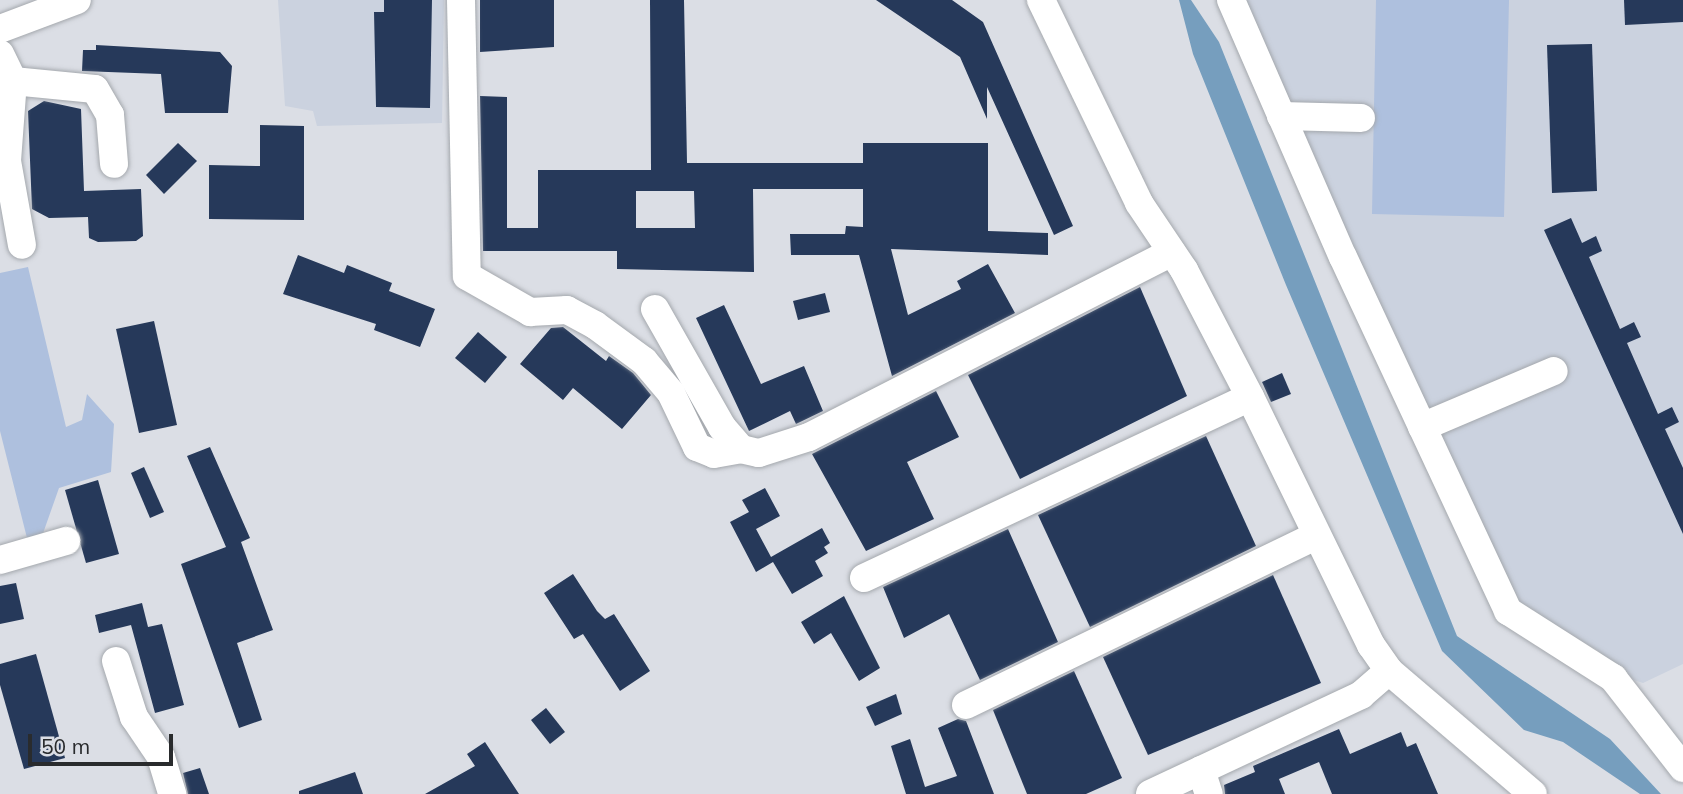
<!DOCTYPE html>
<html>
<head>
<meta charset="utf-8">
<style>
  body { margin:0 }
  #map { position:relative; width:1683px; height:794px; overflow:hidden; background:#dbdee5; font-family:Mulish,sans-serif }
  div>[style] { position:absolute }
  [style*='--x'] { left:calc(var(--x)*1px); top:calc(var(--y)*1px); width:calc(var(--w)*1px); rotate:calc(var(--a)*1deg) }
  .built>* { inset:0; background:#cbd2df }
  .green>* { inset:0; background:#aec0de }
  .water>* { inset:0; background:#769ebe }
  .building>* { inset:0; background:#26395a }
  .roads { filter:drop-shadow(0 0 2px #a4a8ad) drop-shadow(0 0 2px #a4a8ad) }
  .minor>* { height:28px; margin:-14px; padding:0 14px; transform-origin:14px; border-radius:14px; background:#fff }
  span { translate:-50% -50%; white-space:nowrap; text-align:center; line-height:1.15; -webkit-text-stroke:7px #dbdee5; paint-order:stroke }
  .scale { position:absolute; left:28px; top:734px; width:145px; height:32px; box-sizing:border-box; border:4px solid #292b2d; border-top:0; padding-left:9px; font-size:21px; line-height:24px; white-space:nowrap; color:#292b2d; -webkit-text-stroke:5px #dbdee5; paint-order:stroke }
</style>
</head>
<body>
<div id="map">
  <div class="built">
    <div style="clip-path:polygon(278px 0,444px 0,442px 123px,317px 126px,313px 111px,285px 106px)"></div>
    <div style="clip-path:polygon(1242px 0,1683px 0,1683px 664px,1643px 683px,1628px 678px,1597px 650px,1515px 602px)"></div>
  </div>
  <div class="green">
    <div style="clip-path:polygon(1376px 0,1509px 0,1504px 217px,1372px 214px)"></div>
    <div style="clip-path:polygon(28px 267px,66px 427px,82px 420px,87px 394px,114px 424px,111px 472px,59px 488px,41px 539px,27px 538px,0 431px,0 273px)"></div>
  </div>
  <div class="water">
    <div style="clip-path:polygon(1179px 0,1191px 0,1219px 42px,1457px 636px,1610px 739px,1661px 794px,1640px 794px,1563px 742px,1524px 730px,1442px 651px,1286px 285px,1193px 54px)"></div>
  </div>
  <div class="building">
    <div style="clip-path:polygon(384px 0,432px 0,430px 108px,376px 107px,374px 12px,384px 12px)"></div>
    <div style="clip-path:polygon(480px 0,554px 0,554px 47px,480px 52px)"></div>
    <div style="clip-path:polygon(evenodd,650px 0,684px 0,687px 163px,863px 163px,863px 143px,988px 143px,988px 231px,1048px 233px,1048px 255px,891px 249px,908px 315px,961px 289px,957px 281px,988px 264px,1015px 313px,892px 376px,859px 255px,791px 255px,790px 234px,845px 234px,846px 226px,863px 227px,863px 189px,753px 189px,754px 272px,617px 269px,617px 251px,483px 251px,480px 96px,507px 97px,507px 228px,538px 228px,538px 170px,651px 170px,650px 0,636px 191px,694px 191px,695px 228px,636px 228px,636px 191px)"></div>
    <div style="clip-path:polygon(876px 0,952px 0,983px 22px,1073px 226px,1054px 235px,987px 87px,987px 119px,960px 57px)"></div>
    <div style="clip-path:polygon(1624px 0,1683px 0,1683px 22px,1625px 25px)"></div>
    <div style="clip-path:polygon(1592px 44px,1597px 191px,1552px 193px,1547px 45px)"></div>
    <div style="clip-path:polygon(96px 45px,220px 52px,232px 66px,228px 113px,165px 113px,161px 74px,82px 71px,83px 50px,96px 50px)"></div>
    <div style="clip-path:polygon(44px 101px,81px 109px,84px 191px,141px 189px,143px 236px,136px 241px,98px 242px,89px 238px,88px 217px,49px 218px,32px 209px,28px 111px)"></div>
    <div style="clip-path:polygon(260px 125px,304px 126px,304px 220px,209px 219px,209px 165px,260px 166px)"></div>
    <div style="clip-path:polygon(178px 143px,197px 161px,164px 194px,146px 175px)"></div>
    <div style="clip-path:polygon(1571px 218px,1582px 243px,1596px 236px,1602px 251px,1589px 257px,1620px 329px,1634px 322px,1641px 337px,1627px 343px,1658px 414px,1672px 407px,1679px 422px,1665px 429px,1683px 468px,1683px 534px,1544px 230px)"></div>
    <div style="clip-path:polygon(298px 255px,344px 273px,347px 265px,392px 283px,389px 291px,435px 309px,420px 347px,374px 330px,376px 324px,283px 294px)"></div>
    <div style="clip-path:polygon(1140px 287px,1187px 396px,1020px 479px,968px 375px)"></div>
    <div style="clip-path:polygon(825px 293px,830px 312px,798px 320px,793px 301px)"></div>
    <div style="clip-path:polygon(724px 305px,761px 384px,804px 366px,823px 411px,796px 424px,790px 411px,749px 431px,696px 318px)"></div>
    <div style="clip-path:polygon(154px 321px,177px 425px,139px 433px,116px 329px)"></div>
    <div style="clip-path:polygon(563px 327px,606px 361px,609px 356px,633px 373px,651px 395px,622px 429px,573px 388px,563px 400px,520px 364px,551px 328px)"></div>
    <div style="clip-path:polygon(478px 332px,507px 357px,485px 383px,455px 358px)"></div>
    <div style="clip-path:polygon(1282px 373px,1291px 394px,1271px 402px,1262px 382px)"></div>
    <div style="clip-path:polygon(936px 391px,959px 437px,907px 462px,934px 519px,866px 551px,812px 454px)"></div>
    <div style="clip-path:polygon(1206px 436px,1256px 546px,1090px 627px,1038px 515px)"></div>
    <div style="clip-path:polygon(210px 447px,250px 538px,241px 542px,273px 630px,237px 643px,262px 720px,239px 728px,181px 564px,226px 547px,187px 456px)"></div>
    <div style="clip-path:polygon(144px 467px,164px 512px,150px 518px,131px 473px)"></div>
    <div style="clip-path:polygon(98px 480px,119px 554px,86px 563px,65px 490px)"></div>
    <div style="clip-path:polygon(765px 488px,780px 516px,756px 529px,771px 557px,822px 528px,830px 543px,824px 547px,828px 553px,815px 561px,823px 576px,792px 594px,773px 562px,756px 572px,730px 522px,749px 512px,742px 500px)"></div>
    <div style="clip-path:polygon(1008px 529px,1058px 642px,980px 680px,949px 614px,904px 638px,883px 587px)"></div>
    <div style="clip-path:polygon(573px 574px,597px 611px,605px 619px,614px 614px,650px 671px,620px 691px,583px 634px,574px 639px,544px 593px)"></div>
    <div style="clip-path:polygon(1273px 575px,1321px 683px,1148px 755px,1103px 657px)"></div>
    <div style="clip-path:polygon(16px 583px,24px 619px,0 624px,0 586px)"></div>
    <div style="clip-path:polygon(844px 596px,880px 668px,859px 681px,831px 633px,814px 644px,801px 622px)"></div>
    <div style="clip-path:polygon(142px 603px,148px 627px,162px 624px,184px 705px,155px 713px,131px 625px,99px 633px,95px 615px)"></div>
    <div style="clip-path:polygon(36px 654px,65px 758px,24px 769px,0 685px,0 664px)"></div>
    <div style="clip-path:polygon(1074px 671px,1122px 778px,1086px 794px,1027px 794px,993px 710px)"></div>
    <div style="clip-path:polygon(896px 694px,902px 714px,875px 726px,866px 707px)"></div>
    <div style="clip-path:polygon(546px 708px,565px 732px,550px 744px,531px 720px)"></div>
    <div style="clip-path:polygon(958px 719px,966px 721px,994px 794px,906px 794px,891px 746px,910px 739px,925px 787px,957px 776px,938px 728px)"></div>
    <div style="clip-path:polygon(1339px 729px,1350px 754px,1401px 732px,1407px 747px,1416px 743px,1438px 794px,1332px 794px,1319px 762px,1279px 779px,1285px 794px,1225px 794px,1224px 785px,1255px 772px,1253px 766px)"></div>
    <div style="clip-path:polygon(485px 742px,519px 794px,425px 794px,475px 766px,467px 754px)"></div>
    <div style="clip-path:polygon(200px 768px,209px 794px,188px 794px,183px 773px)"></div>
    <div style="clip-path:polygon(355px 772px,363px 794px,299px 794px,299px 791px)"></div>
  </div>
  <div class="roads">
    <div class="minor">
      <div style="--x:461;--y:0;--w:276;--a:88.8"></div>
      <div style="--x:467;--y:276;--w:73;--a:29.7"></div>
      <div style="--x:530;--y:312;--w:37;--a:-3"></div>
      <div style="--x:567;--y:310;--w:32;--a:28"></div>
      <div style="--x:595;--y:325;--w:61;--a:36.3"></div>
      <div style="--x:644;--y:361;--w:42;--a:49.8"></div>
      <div style="--x:671;--y:393;--w:60;--a:64.3"></div>
      <div style="--x:697;--y:447;--w:18;--a:22"></div>
      <div style="--x:714;--y:454;--w:27;--a:-10"></div>
      <div style="--x:1041;--y:0;--w:225;--a:64.2"></div>
      <div style="--x:1139;--y:203;--w:81;--a:56.1"></div>
      <div style="--x:1184;--y:270;--w:143;--a:62.5"></div>
      <div style="--x:1250;--y:397;--w:276;--a:64"></div>
      <div style="--x:1371;--y:645;--w:32;--a:55"></div>
      <div style="--x:1389;--y:671;--w:189;--a:40.5"></div>
      <div style="--x:1231;--y:0;--w:280;--a:66.5"></div>
      <div style="--x:1343;--y:257;--w:391;--a:65"></div>
      <div style="--x:1508;--y:611;--w:125;--a:32.5"></div>
      <div style="--x:1613;--y:678;--w:114;--a:52.1"></div>
      <div style="--x:0;--y:29;--w:82;--a:-20.6"></div>
      <div style="--x:0;--y:54;--w:30;--a:64"></div>
      <div style="--x:13;--y:81;--w:80;--a:94.3"></div>
      <div style="--x:7;--y:161;--w:85;--a:79.9"></div>
      <div style="--x:13;--y:81;--w:82;--a:5.6"></div>
      <div style="--x:95;--y:89;--w:30;--a:60"></div>
      <div style="--x:110;--y:115;--w:49;--a:85.3"></div>
      <div style="--x:1281;--y:116;--w:80;--a:1.4"></div>
      <div style="--x:655;--y:309;--w:136;--a:60.4"></div>
      <div style="--x:722;--y:427;--w:29;--a:49"></div>
      <div style="--x:741;--y:449;--w:18;--a:13"></div>
      <div style="--x:759;--y:453;--w:52;--a:-17.7"></div>
      <div style="--x:809;--y:437;--w:407;--a:-27"></div>
      <div style="--x:1422;--y:427;--w:143;--a:-23"></div>
      <div style="--x:0;--y:560;--w:69;--a:-16.1"></div>
      <div style="--x:864;--y:578;--w:426;--a:-25.1"></div>
      <div style="--x:116;--y:661;--w:59;--a:72.2"></div>
      <div style="--x:134;--y:717;--w:48;--a:56"></div>
      <div style="--x:161;--y:757;--w:39;--a:73"></div>
      <div style="--x:966;--y:705;--w:389;--a:-25.8"></div>
      <div style="--x:1201;--y:770;--w:25;--a:72"></div>
      <div style="--x:1150;--y:794;--w:233;--a:-25.1"></div>
      <div style="--x:1361;--y:695;--w:37;--a:-41"></div>
    </div>
  </div>
  <div class="scale">50 m</div>
</div>
</body>
</html>
